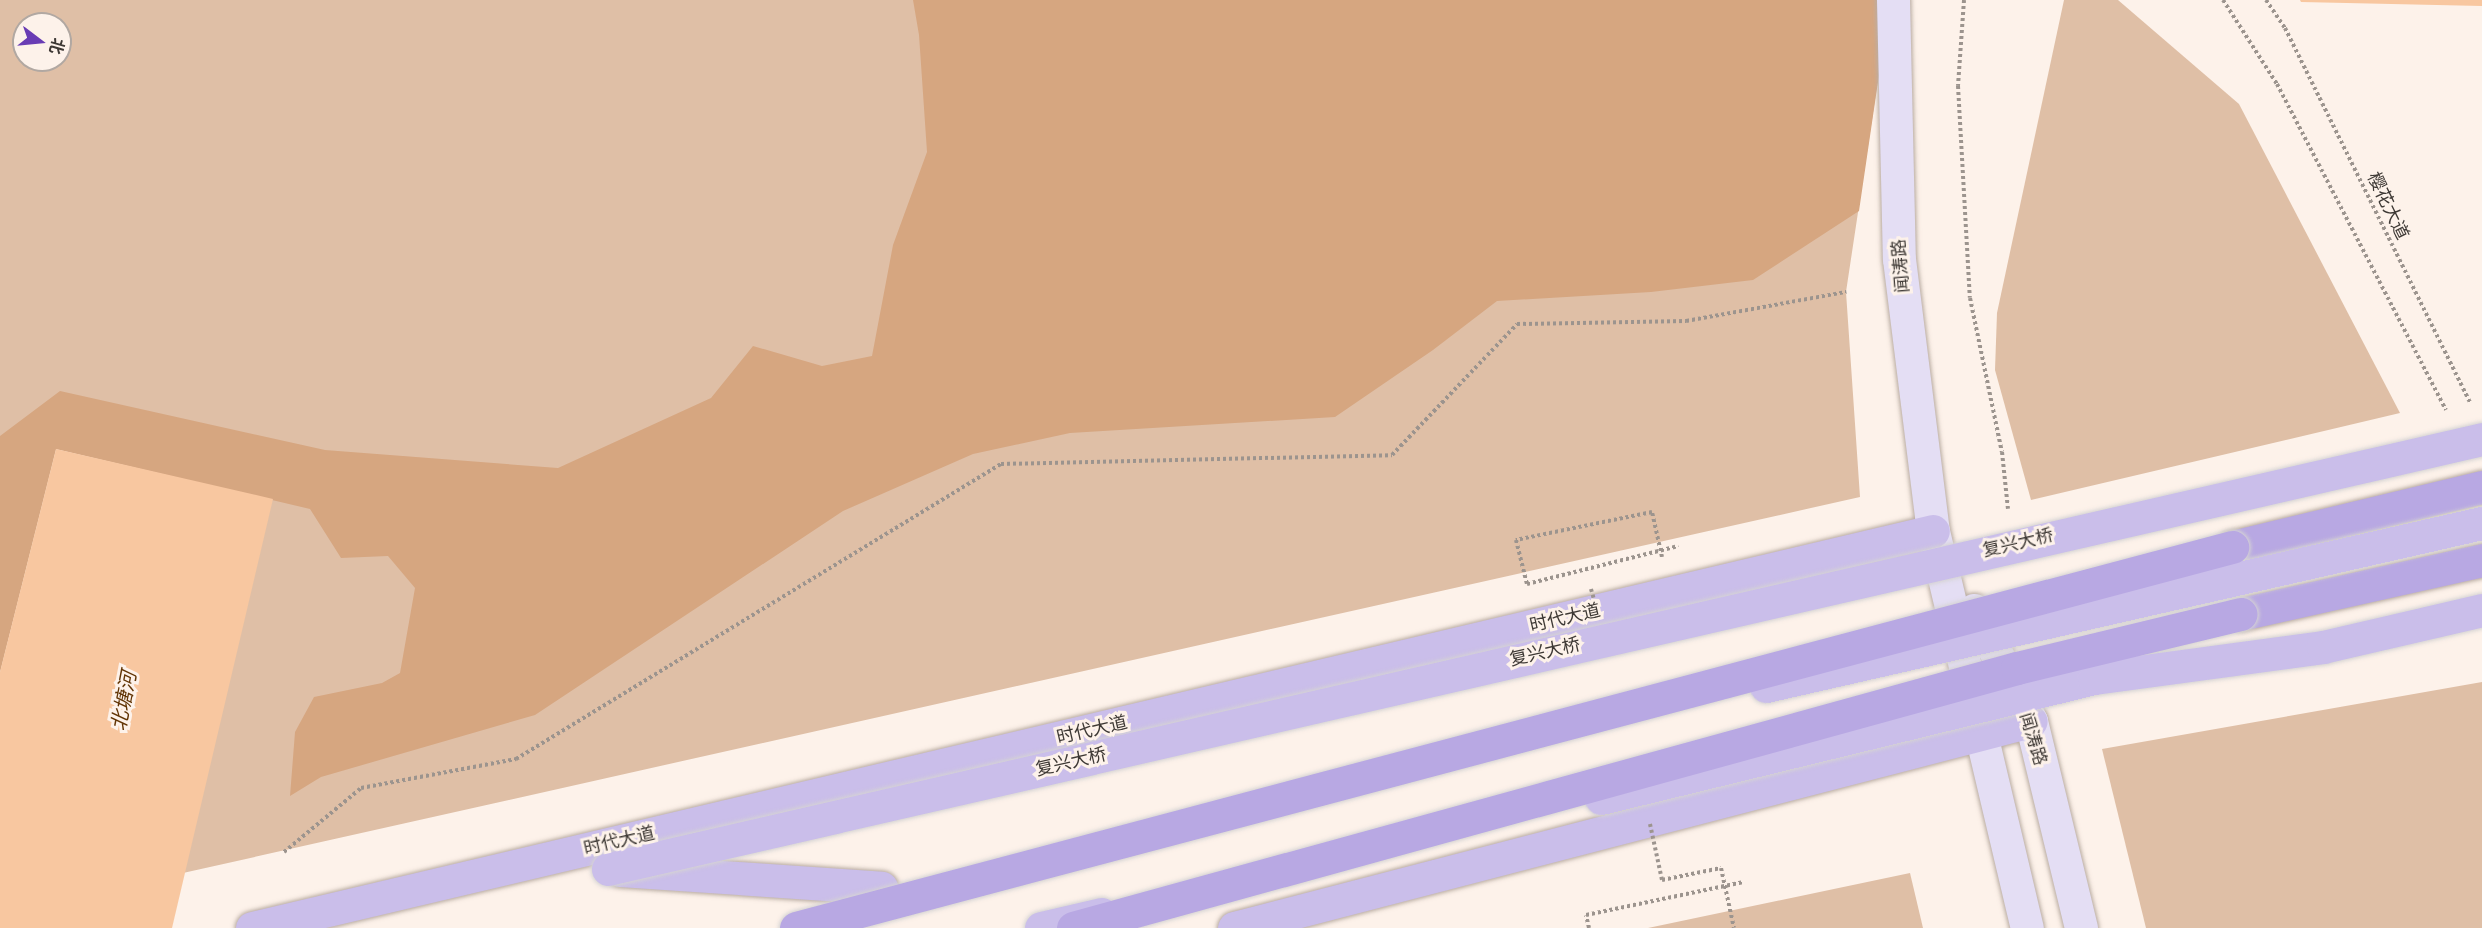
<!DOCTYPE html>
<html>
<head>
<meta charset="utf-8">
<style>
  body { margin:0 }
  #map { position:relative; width:2482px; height:928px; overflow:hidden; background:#fdf2ea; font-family:"Libre Baskerville","Noto Sans SC",serif }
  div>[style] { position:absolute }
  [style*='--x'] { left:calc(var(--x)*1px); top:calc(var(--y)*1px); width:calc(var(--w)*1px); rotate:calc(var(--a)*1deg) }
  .green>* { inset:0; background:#dfbfa6 }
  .forest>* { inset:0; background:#d6a680 }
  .water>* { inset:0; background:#f8c7a0 }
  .path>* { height:4px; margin-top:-2px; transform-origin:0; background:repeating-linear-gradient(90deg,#9c948e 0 3px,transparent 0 6px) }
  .roads { filter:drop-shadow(0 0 2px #baada3) drop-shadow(0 0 2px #baada3) }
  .secondary>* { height:33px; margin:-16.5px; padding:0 16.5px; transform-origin:16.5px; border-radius:16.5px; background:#e4def4 }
  .primary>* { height:33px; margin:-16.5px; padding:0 16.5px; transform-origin:16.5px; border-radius:16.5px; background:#cabeea }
  .trunk>* { height:33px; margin:-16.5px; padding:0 16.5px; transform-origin:16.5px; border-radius:16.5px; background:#b8a8e3 }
  .path-bridge>* { height:4px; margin-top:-2px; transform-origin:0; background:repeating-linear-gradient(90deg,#9c948e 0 3px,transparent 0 6px) }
  .bridges { filter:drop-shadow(0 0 2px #d5d3d3) drop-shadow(0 0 2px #d5d3d3) }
  .primary-bridge>* { height:33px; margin:-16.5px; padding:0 16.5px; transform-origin:16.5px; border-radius:16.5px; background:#cabeea }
  .trunk-bridge>* { height:33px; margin:-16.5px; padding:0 16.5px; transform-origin:16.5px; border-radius:16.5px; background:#b8a8e3 }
  span { translate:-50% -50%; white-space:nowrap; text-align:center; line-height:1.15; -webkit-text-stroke:6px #fdf2ea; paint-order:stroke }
  .street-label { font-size:18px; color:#3e3935 }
  .water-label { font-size:20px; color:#623505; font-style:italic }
  .north { position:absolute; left:12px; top:12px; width:60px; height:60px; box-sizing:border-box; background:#fdf2ea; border:2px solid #b1a8a2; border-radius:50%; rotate:106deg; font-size:16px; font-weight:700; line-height:24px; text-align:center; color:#3e3935 }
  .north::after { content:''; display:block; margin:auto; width:21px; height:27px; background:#693cb4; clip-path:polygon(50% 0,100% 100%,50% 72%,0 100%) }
</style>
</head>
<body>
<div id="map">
  <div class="green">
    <div style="clip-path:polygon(evenodd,0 0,1890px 0,1846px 292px,1860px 497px,183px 873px,272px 499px,56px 449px,0 672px,0 0,24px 24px,60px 24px,60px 60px,24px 60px,24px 24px)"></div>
    <div style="clip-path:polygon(2064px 0,2118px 0,2239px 104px,2400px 413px,2031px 500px,1995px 370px,1997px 313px)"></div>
    <div style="clip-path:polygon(2482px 682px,2482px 928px,2146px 928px,2102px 749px)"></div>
    <div style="clip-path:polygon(1910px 873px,1923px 928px,1648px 928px)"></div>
  </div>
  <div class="forest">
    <div style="clip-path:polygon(913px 0,1890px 0,1859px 211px,1753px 280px,1651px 292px,1497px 301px,1433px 350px,1335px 417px,1070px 433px,973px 454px,843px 511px,535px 715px,321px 777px,290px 796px,295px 732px,314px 697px,382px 683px,400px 673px,415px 588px,388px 556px,341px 558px,310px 509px,56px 449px,0 672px,0 436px,60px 391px,325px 450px,558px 468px,711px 398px,753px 346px,822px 366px,872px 356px,893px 245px,927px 152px,919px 35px)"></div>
  </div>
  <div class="water">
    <div style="clip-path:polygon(2300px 0,2482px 0,2482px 6px,2301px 2px)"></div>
    <div style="clip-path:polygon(56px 449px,273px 499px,172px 928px,0 928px,0 672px)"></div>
  </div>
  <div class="path">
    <div style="--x:1964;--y:0;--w:86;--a:94"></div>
    <div style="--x:1958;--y:86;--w:212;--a:86.8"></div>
    <div style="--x:1970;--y:298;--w:157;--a:78.3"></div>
    <div style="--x:2002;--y:452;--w:57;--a:84"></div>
    <div style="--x:2223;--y:0;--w:100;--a:57.3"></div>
    <div style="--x:2277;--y:84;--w:367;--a:62.6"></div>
    <div style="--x:2266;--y:0;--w:34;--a:56"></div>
    <div style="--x:2285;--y:28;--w:419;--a:63.7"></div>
    <div style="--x:1662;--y:557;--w:46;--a:-102.5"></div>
    <div style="--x:1652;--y:512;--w:139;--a:168.4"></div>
    <div style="--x:1516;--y:540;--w:45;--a:76"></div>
    <div style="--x:1527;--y:584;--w:156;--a:-14.1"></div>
    <div style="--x:284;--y:852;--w:100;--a:-39.7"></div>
    <div style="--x:361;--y:788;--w:158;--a:-10.6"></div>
    <div style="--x:516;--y:759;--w:568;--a:-31.31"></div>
    <div style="--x:1001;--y:464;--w:391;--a:-1.3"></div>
    <div style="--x:1392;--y:455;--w:181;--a:-46.3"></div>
    <div style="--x:1517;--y:324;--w:169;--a:-1"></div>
    <div style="--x:1686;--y:321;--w:163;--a:-10.3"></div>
    <div style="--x:1662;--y:880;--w:60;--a:-11.5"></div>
    <div style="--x:1721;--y:868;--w:61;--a:77.8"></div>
    <div style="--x:1589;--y:928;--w:13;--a:-103"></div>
    <div style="--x:1586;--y:915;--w:161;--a:-11.8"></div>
  </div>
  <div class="roads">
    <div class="secondary">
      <div style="--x:1893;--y:0;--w:259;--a:88.7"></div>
      <div style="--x:1899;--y:259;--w:274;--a:82.9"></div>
      <div style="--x:1933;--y:531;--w:408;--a:76.7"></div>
      <div style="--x:1974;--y:610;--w:125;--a:62.8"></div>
      <div style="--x:2031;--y:721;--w:213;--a:76.4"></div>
    </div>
    <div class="primary">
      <div style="--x:620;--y:870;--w:262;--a:3.9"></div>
      <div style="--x:252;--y:928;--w:1727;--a:-13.29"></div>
      <div style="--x:1234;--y:928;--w:823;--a:-14.56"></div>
    </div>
    <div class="trunk">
      <div style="--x:2232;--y:547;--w:257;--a:-13.5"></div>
      <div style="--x:2241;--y:614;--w:247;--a:-12.6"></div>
    </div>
  </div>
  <div class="path-bridge">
    <div style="--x:1591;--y:589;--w:15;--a:74"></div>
    <div style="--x:1650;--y:824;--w:57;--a:77.9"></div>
  </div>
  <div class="bridges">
    <div class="primary-bridge">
      <div style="--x:1766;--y:686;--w:734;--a:-12.83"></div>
      <div style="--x:1601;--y:798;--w:507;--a:-13.68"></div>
      <div style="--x:2094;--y:678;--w:231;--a:-7.7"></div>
      <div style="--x:2323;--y:647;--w:163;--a:-13.1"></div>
      <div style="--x:608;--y:869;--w:1923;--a:-12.92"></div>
      <div style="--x:1041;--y:928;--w:62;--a:-13.1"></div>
    </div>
    <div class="trunk-bridge">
      <div style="--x:796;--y:928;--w:1486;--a:-14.86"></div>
      <div style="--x:1073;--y:928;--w:979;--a:-15.4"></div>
      <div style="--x:2017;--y:668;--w:230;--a:-13.6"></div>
    </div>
  </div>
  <div class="street-label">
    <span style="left:2388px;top:206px;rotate:64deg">樱花大道</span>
    <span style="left:1901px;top:266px;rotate:-95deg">闻涛路</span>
    <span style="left:2018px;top:543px;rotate:-13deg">复兴大桥</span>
    <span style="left:1565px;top:618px;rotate:-13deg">时代大道</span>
    <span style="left:1545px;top:652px;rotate:-13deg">复兴大桥</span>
    <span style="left:1092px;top:730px;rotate:-13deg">时代大道</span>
    <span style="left:2033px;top:739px;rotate:73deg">闻涛路</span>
    <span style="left:1071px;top:762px;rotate:-13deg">复兴大桥</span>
    <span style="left:619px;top:841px;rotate:-13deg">时代大道</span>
  </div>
  <div class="water-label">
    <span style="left:124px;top:701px;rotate:-79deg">北塘河</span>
  </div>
  <div class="north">北</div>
</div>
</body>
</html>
